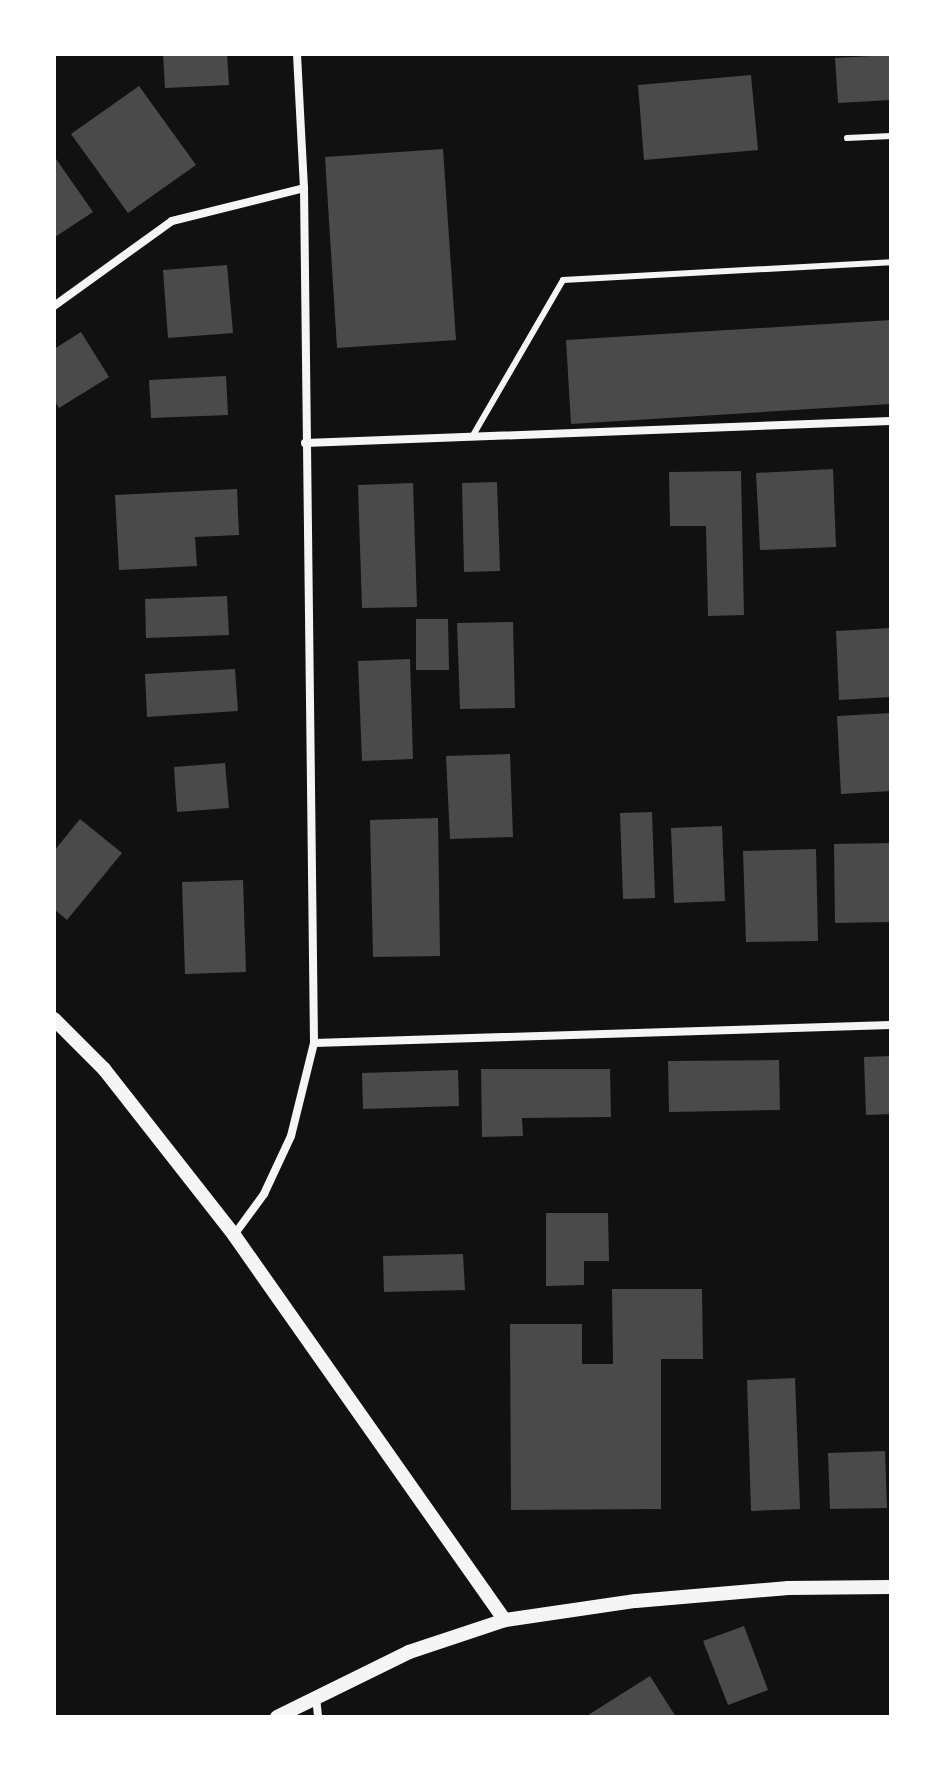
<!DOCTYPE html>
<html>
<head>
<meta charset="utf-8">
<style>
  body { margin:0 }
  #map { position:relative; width:945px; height:1771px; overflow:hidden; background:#111; font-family:"Golos Text",sans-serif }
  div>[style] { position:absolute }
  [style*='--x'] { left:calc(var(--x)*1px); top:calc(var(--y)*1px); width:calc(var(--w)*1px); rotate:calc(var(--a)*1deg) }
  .building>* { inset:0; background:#4a4a4a }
  .service>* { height:6px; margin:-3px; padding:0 3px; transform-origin:3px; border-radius:3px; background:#f5f5f5 }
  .minor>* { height:8px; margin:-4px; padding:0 4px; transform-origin:4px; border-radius:4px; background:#f5f5f5 }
  .tertiary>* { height:14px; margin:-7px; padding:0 7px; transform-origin:7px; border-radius:7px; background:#f5f5f5 }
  span { translate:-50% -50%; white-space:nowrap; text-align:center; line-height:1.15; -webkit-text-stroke:8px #fff; paint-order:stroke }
  .frame { position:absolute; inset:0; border:56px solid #fff; pointer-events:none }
</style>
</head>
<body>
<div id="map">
  <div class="building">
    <div style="clip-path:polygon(163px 54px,227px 54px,229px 85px,165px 88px)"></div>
    <div style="clip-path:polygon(891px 55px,891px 100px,838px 103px,835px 58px)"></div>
    <div style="clip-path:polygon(751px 75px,758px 150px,644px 160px,638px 85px)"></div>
    <div style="clip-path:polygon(139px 86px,196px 165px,128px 213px,71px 134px)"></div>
    <div style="clip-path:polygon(443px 149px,456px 340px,337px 348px,325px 157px)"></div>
    <div style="clip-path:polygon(54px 156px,93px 212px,55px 237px,54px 235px)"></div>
    <div style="clip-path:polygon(227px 265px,233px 333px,168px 338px,163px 270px)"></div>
    <div style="clip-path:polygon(891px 320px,891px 404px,571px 424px,566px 340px)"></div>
    <div style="clip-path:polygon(81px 332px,109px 377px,59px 408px,54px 400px,54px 349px)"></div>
    <div style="clip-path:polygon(226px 376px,228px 415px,151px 418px,149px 380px)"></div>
    <div style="clip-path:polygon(833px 469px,836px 547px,760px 550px,756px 473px)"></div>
    <div style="clip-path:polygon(741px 471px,744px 615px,708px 616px,706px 526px,670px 526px,669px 472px)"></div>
    <div style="clip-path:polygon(497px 482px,500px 571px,464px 572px,462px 483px)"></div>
    <div style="clip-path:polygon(413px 483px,417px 607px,362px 608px,358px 485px)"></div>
    <div style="clip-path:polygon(237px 489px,239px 535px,195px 537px,197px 566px,119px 570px,115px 495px)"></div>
    <div style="clip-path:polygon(227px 596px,229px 635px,146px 638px,145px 599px)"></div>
    <div style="clip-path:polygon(416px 619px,448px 619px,449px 670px,416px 670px)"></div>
    <div style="clip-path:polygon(513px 622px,515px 708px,460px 709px,457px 623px)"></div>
    <div style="clip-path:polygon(891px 628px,891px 697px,839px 700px,836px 631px)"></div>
    <div style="clip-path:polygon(410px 659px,413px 759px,362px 761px,358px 661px)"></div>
    <div style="clip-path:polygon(235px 669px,238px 711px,147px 717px,145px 674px)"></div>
    <div style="clip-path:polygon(891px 713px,891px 791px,841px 794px,837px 716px)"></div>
    <div style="clip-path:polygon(510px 754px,513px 837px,450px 839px,446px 756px)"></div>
    <div style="clip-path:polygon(225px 763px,229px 808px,177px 812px,174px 767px)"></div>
    <div style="clip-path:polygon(652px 812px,655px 898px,623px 899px,620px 813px)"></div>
    <div style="clip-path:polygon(438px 818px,440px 956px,373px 957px,370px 820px)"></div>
    <div style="clip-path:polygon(80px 819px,122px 853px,67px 920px,54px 909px,54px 851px)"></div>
    <div style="clip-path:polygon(722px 826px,725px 901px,674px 903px,671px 828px)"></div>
    <div style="clip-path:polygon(891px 843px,891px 922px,835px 923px,834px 844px)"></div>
    <div style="clip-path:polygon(816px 849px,818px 941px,746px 942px,743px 851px)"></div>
    <div style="clip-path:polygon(243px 880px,246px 972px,185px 974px,182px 882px)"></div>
    <div style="clip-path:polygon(891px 1056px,891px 1114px,866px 1115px,864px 1057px)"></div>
    <div style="clip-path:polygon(779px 1060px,780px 1110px,669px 1112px,668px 1061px)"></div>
    <div style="clip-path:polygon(481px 1069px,610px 1069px,611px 1117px,522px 1118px,523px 1136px,482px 1137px)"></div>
    <div style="clip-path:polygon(458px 1070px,459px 1106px,363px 1109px,362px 1073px)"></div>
    <div style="clip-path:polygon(546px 1213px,608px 1213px,609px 1261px,584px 1261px,584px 1285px,546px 1286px)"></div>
    <div style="clip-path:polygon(463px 1254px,465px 1290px,384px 1292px,383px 1256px)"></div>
    <div style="clip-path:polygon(612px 1289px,702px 1289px,703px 1359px,661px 1359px,661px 1509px,511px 1510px,510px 1324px,582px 1324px,582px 1364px,613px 1364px)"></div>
    <div style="clip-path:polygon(795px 1378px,800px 1509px,751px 1511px,747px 1380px)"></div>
    <div style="clip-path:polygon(885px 1451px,887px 1508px,830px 1509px,828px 1453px)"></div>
    <div style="clip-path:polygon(744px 1626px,768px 1690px,728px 1705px,703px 1641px)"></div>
    <div style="clip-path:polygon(650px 1676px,676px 1717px,585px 1717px)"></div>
  </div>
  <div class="service">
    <div style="--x:847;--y:138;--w:44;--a:-2.6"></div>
    <div style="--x:472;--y:437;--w:181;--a:-59.9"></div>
    <div style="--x:563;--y:280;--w:328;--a:-3.1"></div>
  </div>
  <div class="minor">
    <div style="--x:54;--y:306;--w:145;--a:-35.8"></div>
    <div style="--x:172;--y:221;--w:136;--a:-14"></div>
    <div style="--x:305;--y:443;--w:586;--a:-2.15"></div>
    <div style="--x:314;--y:1043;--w:577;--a:-1.79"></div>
    <div style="--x:234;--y:1235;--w:51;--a:-53.8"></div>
    <div style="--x:264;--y:1194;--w:64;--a:-65"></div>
    <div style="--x:291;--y:1136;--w:96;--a:-76.1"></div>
    <div style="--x:314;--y:1043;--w:855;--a:-90.67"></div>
    <div style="--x:304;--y:188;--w:134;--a:-93"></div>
    <div style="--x:316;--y:1697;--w:20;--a:84"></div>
  </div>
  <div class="tertiary">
    <div style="--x:54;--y:1019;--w:71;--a:45"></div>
    <div style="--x:104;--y:1069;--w:211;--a:51.9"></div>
    <div style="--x:234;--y:1235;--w:471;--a:54.9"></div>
    <div style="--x:277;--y:1717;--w:147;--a:-26.2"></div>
    <div style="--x:409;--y:1652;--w:101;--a:-18.4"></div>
    <div style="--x:505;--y:1620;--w:132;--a:-8.3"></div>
    <div style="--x:636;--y:1601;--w:153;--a:-4.9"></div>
    <div style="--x:788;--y:1588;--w:103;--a:-0.6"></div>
  </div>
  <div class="frame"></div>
</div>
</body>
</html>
